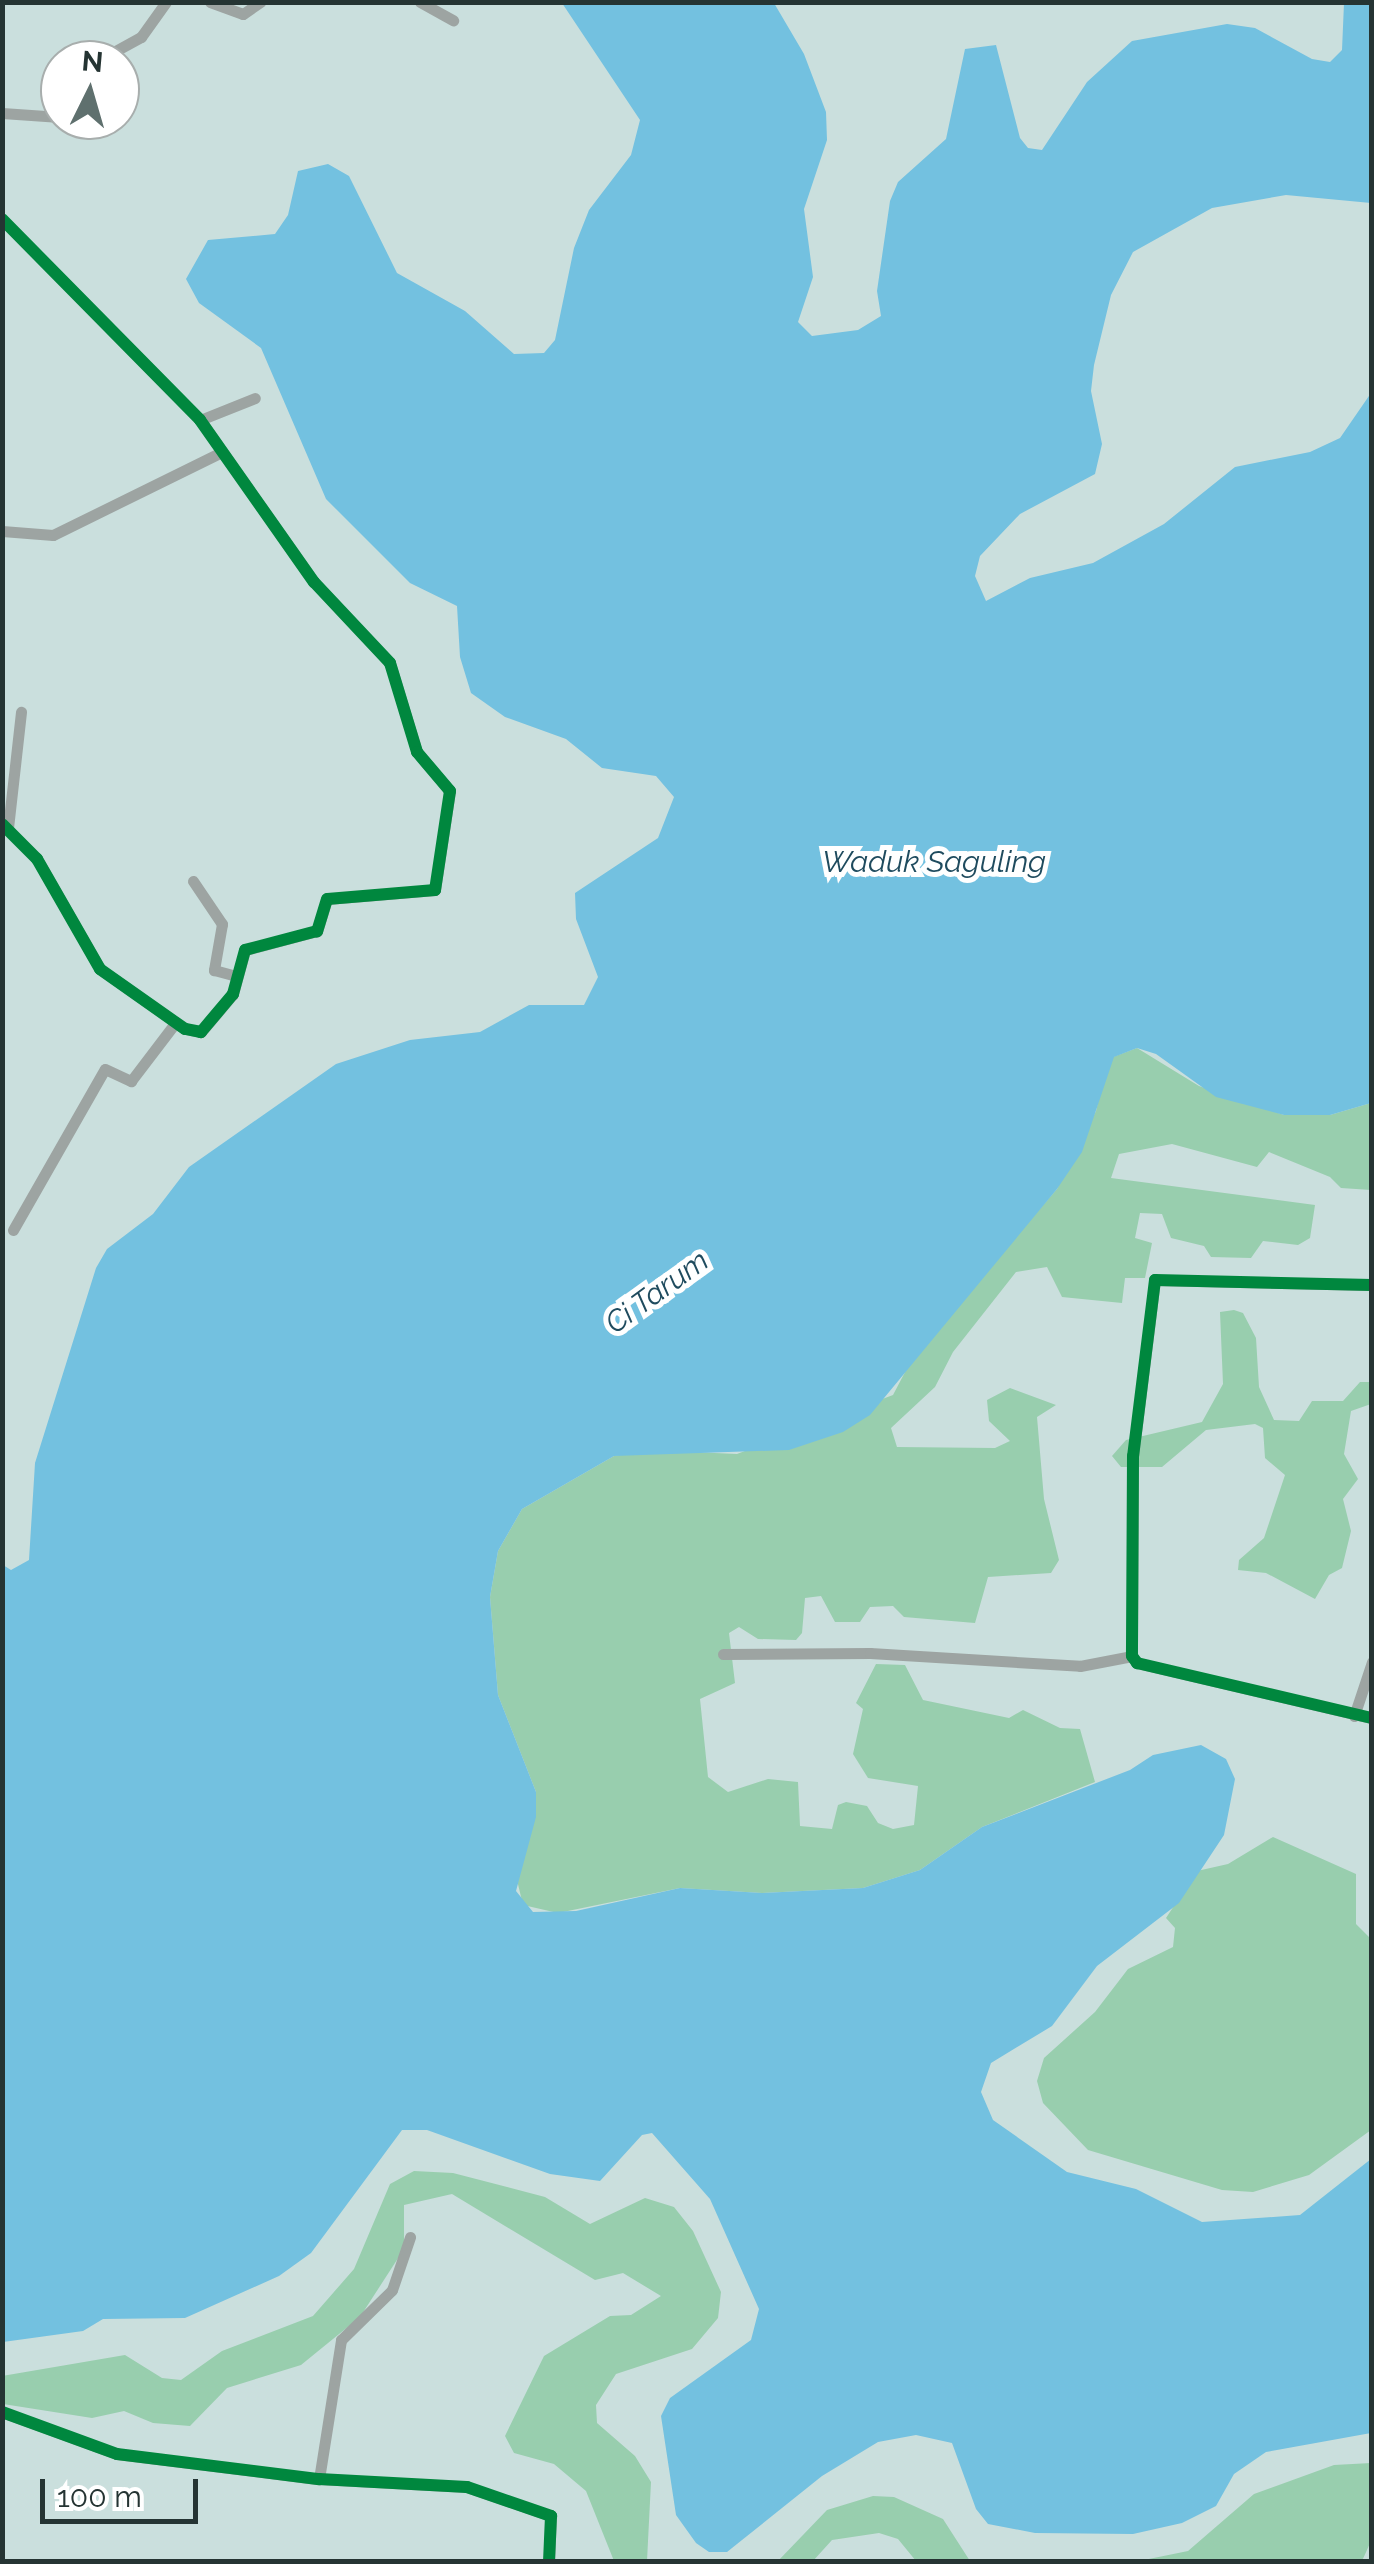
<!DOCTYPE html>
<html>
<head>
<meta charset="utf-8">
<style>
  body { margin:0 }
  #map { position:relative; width:1374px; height:2564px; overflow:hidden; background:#cadfdd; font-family:Raleway,sans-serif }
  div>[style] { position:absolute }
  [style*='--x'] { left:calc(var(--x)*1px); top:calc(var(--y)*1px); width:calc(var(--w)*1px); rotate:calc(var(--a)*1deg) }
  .forest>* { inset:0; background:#98ceae }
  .water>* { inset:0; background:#73c1e0 }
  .street>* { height:11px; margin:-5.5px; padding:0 5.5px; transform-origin:5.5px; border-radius:5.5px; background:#9da4a2 }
  .cycleway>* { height:12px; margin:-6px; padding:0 6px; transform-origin:6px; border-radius:6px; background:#00873e }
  span { translate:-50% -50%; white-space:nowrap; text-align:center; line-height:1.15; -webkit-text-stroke:10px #fff; paint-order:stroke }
  .water-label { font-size:30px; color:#1f4b5e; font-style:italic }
  .frame { position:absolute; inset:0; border:5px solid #253433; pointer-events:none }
  .north { position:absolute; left:40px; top:40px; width:100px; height:100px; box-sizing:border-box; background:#fff; border:2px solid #a8aead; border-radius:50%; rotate:5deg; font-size:28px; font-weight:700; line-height:40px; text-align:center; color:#253433 }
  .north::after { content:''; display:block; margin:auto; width:35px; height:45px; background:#5f706e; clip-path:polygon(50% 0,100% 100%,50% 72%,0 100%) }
  .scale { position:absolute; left:40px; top:2479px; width:158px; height:45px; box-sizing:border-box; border:5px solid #253433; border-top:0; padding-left:12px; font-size:30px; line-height:35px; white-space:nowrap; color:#253433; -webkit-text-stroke:8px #fff; paint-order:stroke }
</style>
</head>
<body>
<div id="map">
  <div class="forest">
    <div style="clip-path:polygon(1137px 1048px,1199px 1086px,1284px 1115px,1330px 1115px,1371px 1103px,1371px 1190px,1341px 1188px,1330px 1177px,1269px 1152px,1257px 1167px,1172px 1144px,1119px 1154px,1111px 1178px,1315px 1205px,1310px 1238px,1298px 1245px,1263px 1241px,1251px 1258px,1211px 1257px,1204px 1246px,1171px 1238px,1162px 1214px,1140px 1213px,1135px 1238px,1152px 1243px,1145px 1278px,1125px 1278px,1122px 1303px,1062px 1297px,1047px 1267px,1016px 1272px,953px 1352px,935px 1387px,891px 1428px,897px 1447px,995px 1448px,1010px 1441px,989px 1421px,987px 1400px,1010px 1388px,1056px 1405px,1037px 1417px,1044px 1499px,1059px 1560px,1051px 1573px,988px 1577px,975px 1623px,904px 1617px,893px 1606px,870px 1607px,860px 1622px,835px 1622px,821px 1596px,805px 1598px,802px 1633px,796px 1640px,758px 1639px,739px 1627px,729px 1633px,735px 1683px,700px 1699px,708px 1777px,728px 1792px,768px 1779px,798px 1782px,800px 1826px,832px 1829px,838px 1805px,846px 1802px,867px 1806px,878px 1823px,893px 1829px,914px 1825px,918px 1786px,868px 1778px,853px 1754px,863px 1709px,856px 1703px,876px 1664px,905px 1665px,923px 1700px,1009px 1718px,1023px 1710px,1060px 1728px,1080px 1729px,1095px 1782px,982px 1827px,920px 1870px,863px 1888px,762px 1893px,680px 1888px,558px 1913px,523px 1905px,516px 1876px,536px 1792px,498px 1695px,490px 1597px,498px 1551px,522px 1509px,614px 1456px,647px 1450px,737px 1454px,893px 1395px,914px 1355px,1057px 1189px,1096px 1111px,1106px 1069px,1113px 1057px)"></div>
    <div style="clip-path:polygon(1234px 1310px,1243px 1313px,1256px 1338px,1259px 1387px,1274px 1420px,1299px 1421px,1312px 1401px,1343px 1401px,1360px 1382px,1371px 1382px,1371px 1404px,1351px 1411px,1344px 1454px,1358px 1479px,1343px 1499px,1351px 1531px,1342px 1568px,1329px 1575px,1315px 1599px,1266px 1573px,1238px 1570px,1239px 1560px,1264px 1538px,1285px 1475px,1265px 1458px,1263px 1428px,1255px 1424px,1206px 1430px,1162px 1467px,1121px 1467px,1112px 1456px,1126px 1440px,1202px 1422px,1223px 1384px,1220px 1312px)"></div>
    <div style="clip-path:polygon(1273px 1837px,1356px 1874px,1356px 1924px,1371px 1939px,1371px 2130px,1309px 2175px,1253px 2192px,1222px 2190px,1088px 2150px,1043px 2103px,1037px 2081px,1044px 2058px,1095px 2012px,1128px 1969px,1173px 1947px,1175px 1928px,1166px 1918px,1197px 1871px,1228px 1864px)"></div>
    <div style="clip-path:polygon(414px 2171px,453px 2173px,545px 2197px,590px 2224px,645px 2198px,674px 2207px,693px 2231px,721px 2292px,718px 2318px,692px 2349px,616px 2374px,596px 2405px,597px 2423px,635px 2456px,651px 2482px,647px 2561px,614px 2561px,586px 2491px,554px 2464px,514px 2453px,505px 2436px,544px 2356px,610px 2316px,631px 2315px,661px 2296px,623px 2273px,595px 2280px,452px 2194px,404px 2205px,404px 2249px,360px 2317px,301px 2365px,227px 2388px,190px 2426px,153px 2423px,124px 2411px,92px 2418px,3px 2404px,2px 2376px,125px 2355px,162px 2378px,181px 2380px,222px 2351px,313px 2316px,354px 2269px,390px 2184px)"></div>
    <div style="clip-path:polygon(1371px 2463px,1371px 2541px,1362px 2561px,1139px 2561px,1188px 2551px,1254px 2494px,1334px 2465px)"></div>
    <div style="clip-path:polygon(873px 2496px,894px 2497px,943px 2519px,970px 2561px,916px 2561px,898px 2539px,879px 2533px,832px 2540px,813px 2561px,778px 2561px,827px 2510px)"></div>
  </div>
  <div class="water">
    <div style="clip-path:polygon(562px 3px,774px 3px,804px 54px,826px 112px,827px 140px,804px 209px,813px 277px,798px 322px,812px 336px,858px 330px,881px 316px,877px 291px,890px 201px,898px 182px,946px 139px,965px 49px,996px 45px,1020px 138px,1028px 148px,1042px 150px,1087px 82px,1132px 41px,1227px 24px,1255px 28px,1312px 59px,1330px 62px,1342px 50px,1344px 3px,1371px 3px,1371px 203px,1286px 195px,1212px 208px,1133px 252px,1111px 295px,1094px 365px,1091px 391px,1102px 444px,1095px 474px,1020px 514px,980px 556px,975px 576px,986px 601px,1030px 578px,1093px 563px,1164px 524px,1235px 467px,1310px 452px,1340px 438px,1371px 393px,1371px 1103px,1330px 1115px,1284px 1115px,1216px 1097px,1156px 1054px,1137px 1048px,1114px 1057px,1082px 1152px,1057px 1189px,870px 1415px,843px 1432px,789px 1450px,614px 1456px,522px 1509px,498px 1551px,490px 1597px,498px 1695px,536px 1792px,536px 1817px,516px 1891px,533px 1912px,576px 1911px,680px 1888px,762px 1893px,863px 1888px,920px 1870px,982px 1827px,1130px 1770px,1153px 1755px,1201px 1745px,1226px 1759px,1235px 1779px,1224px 1835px,1179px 1903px,1097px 1966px,1052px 2026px,991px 2063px,981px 2092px,993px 2120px,1067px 2172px,1136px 2189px,1202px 2222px,1300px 2215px,1371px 2159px,1371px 2433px,1266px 2452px,1234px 2474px,1216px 2506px,1182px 2523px,1133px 2534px,1035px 2533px,988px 2524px,976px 2509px,952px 2443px,916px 2435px,878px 2442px,822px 2476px,727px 2552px,709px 2552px,696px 2543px,676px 2515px,661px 2416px,670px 2398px,751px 2340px,759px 2309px,710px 2199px,652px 2133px,642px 2135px,600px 2181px,550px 2174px,427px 2130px,402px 2130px,311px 2253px,279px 2276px,185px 2318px,103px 2319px,83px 2331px,3px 2342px,3px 1565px,11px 1570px,29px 1560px,35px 1463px,96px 1268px,107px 1249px,153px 1214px,189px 1167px,336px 1064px,410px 1040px,480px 1032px,529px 1005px,584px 1005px,598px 977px,576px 919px,575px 893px,658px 838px,674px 797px,656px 776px,602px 768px,566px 739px,505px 717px,471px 693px,460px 657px,457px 606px,410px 583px,326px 499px,261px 348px,199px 303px,186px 279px,208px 240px,275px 234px,288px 215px,298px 171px,328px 164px,349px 176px,397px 273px,465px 311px,514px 354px,544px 353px,555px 340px,574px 248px,589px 210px,631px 155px,640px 120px)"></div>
  </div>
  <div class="street">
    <div style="--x:210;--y:2;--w:35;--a:20"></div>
    <div style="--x:243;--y:14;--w:21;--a:-35"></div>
    <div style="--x:420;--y:2;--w:38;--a:29"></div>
    <div style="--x:99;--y:60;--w:48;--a:-28.7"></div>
    <div style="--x:141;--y:37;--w:43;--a:-54.5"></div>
    <div style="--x:2;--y:113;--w:58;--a:3.9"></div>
    <div style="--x:2;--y:219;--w:282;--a:45.4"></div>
    <div style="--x:200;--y:420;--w:198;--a:54.9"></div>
    <div style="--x:314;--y:582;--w:111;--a:46.8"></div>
    <div style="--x:390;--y:663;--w:93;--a:73.1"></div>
    <div style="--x:417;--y:752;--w:51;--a:49.8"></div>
    <div style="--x:450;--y:791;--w:100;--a:98.6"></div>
    <div style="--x:435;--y:890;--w:108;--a:175.2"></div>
    <div style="--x:327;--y:899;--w:34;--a:107"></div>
    <div style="--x:317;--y:931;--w:74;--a:165.2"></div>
    <div style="--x:245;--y:950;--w:46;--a:105.3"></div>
    <div style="--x:233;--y:994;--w:50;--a:130.1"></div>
    <div style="--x:201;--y:1032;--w:16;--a:-169"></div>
    <div style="--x:185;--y:1029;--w:104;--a:-144.8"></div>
    <div style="--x:100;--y:969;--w:127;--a:-119.8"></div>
    <div style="--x:37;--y:859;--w:49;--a:-135"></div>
    <div style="--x:200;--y:420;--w:59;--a:-21.8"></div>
    <div style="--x:2;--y:531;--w:51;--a:4.5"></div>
    <div style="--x:53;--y:535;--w:188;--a:-26.2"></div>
    <div style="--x:8;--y:828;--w:117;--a:-83.6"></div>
    <div style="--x:193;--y:881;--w:52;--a:56"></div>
    <div style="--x:222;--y:924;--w:47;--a:99.9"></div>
    <div style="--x:214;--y:970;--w:24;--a:15"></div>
    <div style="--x:13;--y:1230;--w:185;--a:-60.3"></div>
    <div style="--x:105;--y:1069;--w:29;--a:25"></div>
    <div style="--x:131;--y:1081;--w:74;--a:-52.7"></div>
    <div style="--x:1372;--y:1285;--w:217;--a:-178.7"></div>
    <div style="--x:1155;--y:1280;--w:177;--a:97.1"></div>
    <div style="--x:1133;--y:1456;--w:200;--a:90.3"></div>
    <div style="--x:1132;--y:1656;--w:9;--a:54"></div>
    <div style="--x:1137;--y:1663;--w:241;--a:13.2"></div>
    <div style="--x:723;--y:1654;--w:147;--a:-0.4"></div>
    <div style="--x:870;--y:1653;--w:210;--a:3.5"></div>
    <div style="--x:1080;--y:1666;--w:53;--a:-10.9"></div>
    <div style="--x:1354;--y:1716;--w:57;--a:-71.6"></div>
    <div style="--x:2;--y:2412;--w:122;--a:20.1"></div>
    <div style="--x:117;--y:2454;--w:204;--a:7.1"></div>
    <div style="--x:319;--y:2479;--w:148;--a:3.1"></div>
    <div style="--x:467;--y:2487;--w:89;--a:19"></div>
    <div style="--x:551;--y:2516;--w:46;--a:92.5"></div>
    <div style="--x:319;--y:2479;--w:141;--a:-81"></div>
    <div style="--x:341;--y:2340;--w:71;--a:-44.4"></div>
    <div style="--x:392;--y:2290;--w:56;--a:-71.2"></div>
  </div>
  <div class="cycleway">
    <div style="--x:2;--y:219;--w:282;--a:45.4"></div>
    <div style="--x:200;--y:420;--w:198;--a:54.9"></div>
    <div style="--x:314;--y:582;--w:111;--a:46.8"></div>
    <div style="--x:390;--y:663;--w:93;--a:73.1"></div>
    <div style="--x:417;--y:752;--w:51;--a:49.8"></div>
    <div style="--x:450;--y:791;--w:100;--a:98.6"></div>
    <div style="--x:435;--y:890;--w:108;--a:175.2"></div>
    <div style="--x:327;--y:899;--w:34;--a:107"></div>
    <div style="--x:317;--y:931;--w:74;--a:165.2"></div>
    <div style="--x:245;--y:950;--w:46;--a:105.3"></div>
    <div style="--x:233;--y:994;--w:50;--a:130.1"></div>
    <div style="--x:201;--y:1032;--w:16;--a:-169"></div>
    <div style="--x:185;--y:1029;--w:104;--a:-144.8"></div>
    <div style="--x:100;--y:969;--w:127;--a:-119.8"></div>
    <div style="--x:37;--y:859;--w:49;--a:-135"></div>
    <div style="--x:1372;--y:1285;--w:217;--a:-178.7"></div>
    <div style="--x:1155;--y:1280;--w:177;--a:97.1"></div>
    <div style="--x:1133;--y:1456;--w:200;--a:90.3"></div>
    <div style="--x:1132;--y:1656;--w:9;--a:54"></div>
    <div style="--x:1137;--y:1663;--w:241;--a:13.2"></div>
    <div style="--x:2;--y:2412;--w:122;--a:20.1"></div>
    <div style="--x:117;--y:2454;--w:204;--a:7.1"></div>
    <div style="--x:319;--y:2479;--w:148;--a:3.1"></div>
    <div style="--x:467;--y:2487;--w:89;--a:19"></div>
    <div style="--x:551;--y:2516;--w:46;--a:92.5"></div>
  </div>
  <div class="water-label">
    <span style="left:934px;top:862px">Waduk Saguling</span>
    <span style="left:657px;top:1292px;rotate:-36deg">Ci Tarum</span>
  </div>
  <div class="frame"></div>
  <div class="north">N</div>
  <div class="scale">100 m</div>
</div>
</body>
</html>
